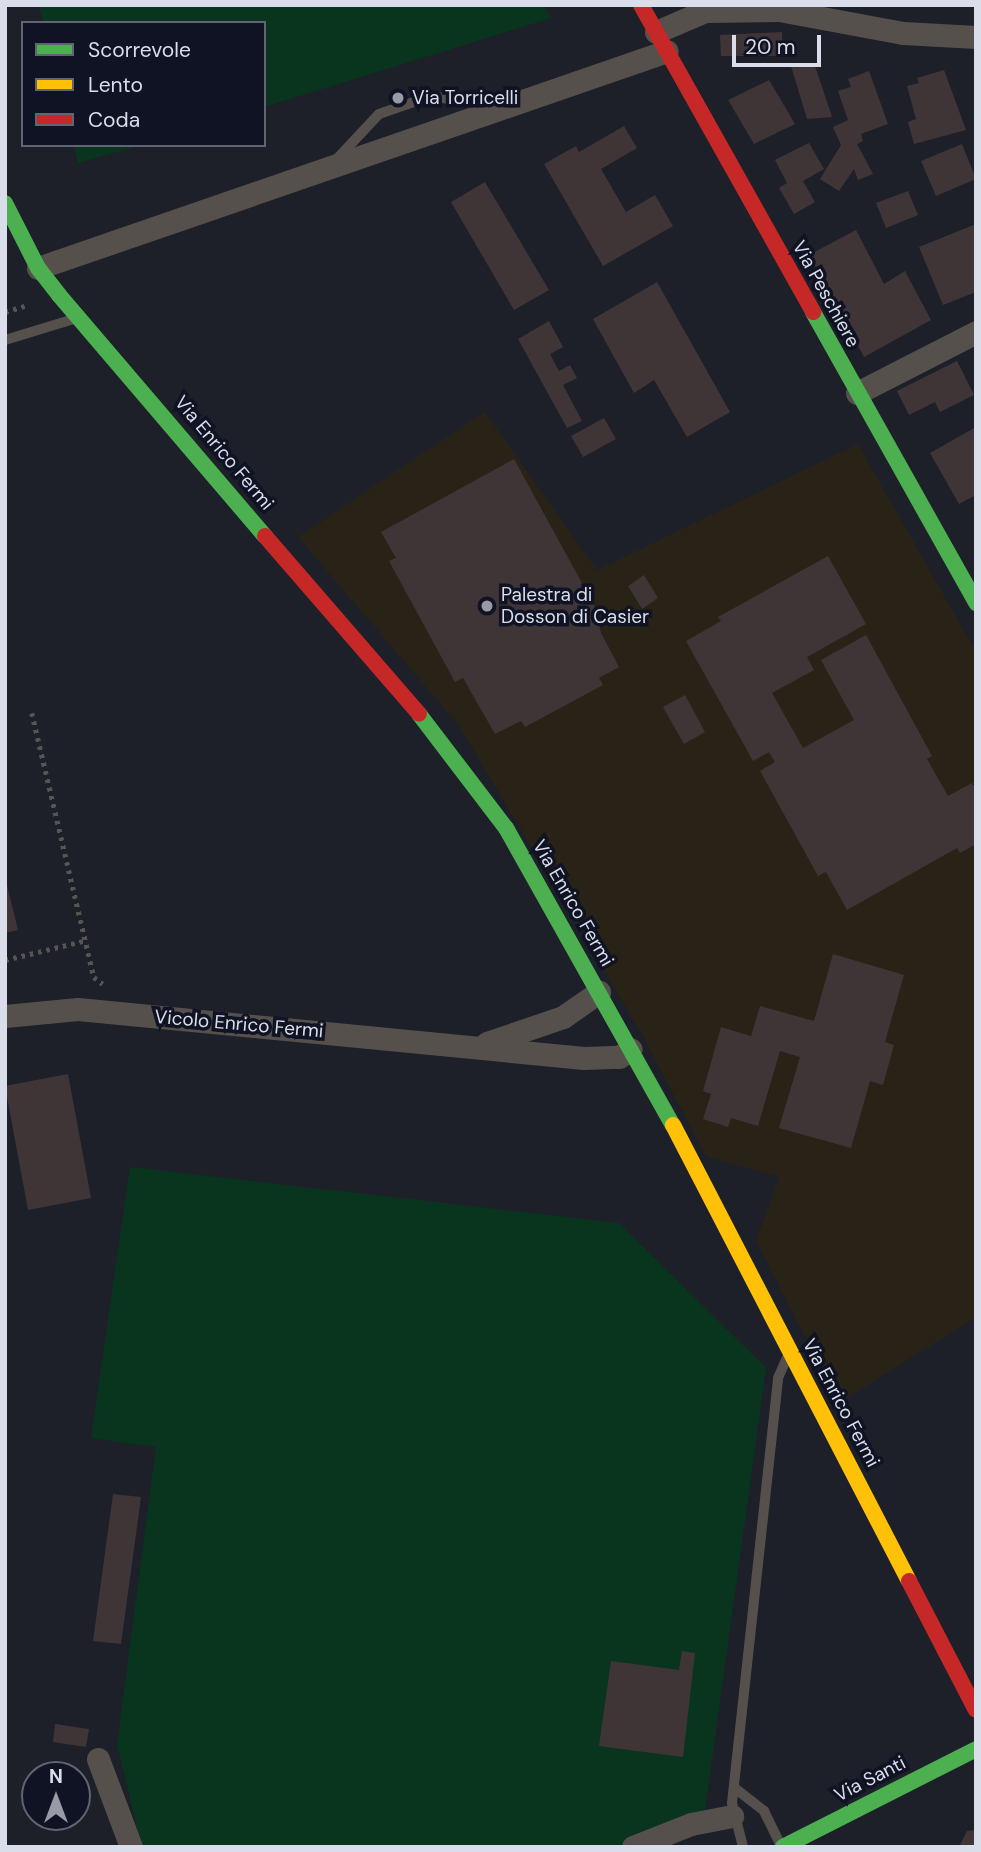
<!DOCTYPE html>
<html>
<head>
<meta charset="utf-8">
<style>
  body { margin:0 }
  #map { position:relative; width:981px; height:1852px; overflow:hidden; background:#1d2029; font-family:"DM Sans",sans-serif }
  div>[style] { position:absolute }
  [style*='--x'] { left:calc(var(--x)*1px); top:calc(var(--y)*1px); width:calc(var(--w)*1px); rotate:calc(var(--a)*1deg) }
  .education>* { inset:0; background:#282316 }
  .green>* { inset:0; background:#09351f }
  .building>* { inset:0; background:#3f3537 }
  .path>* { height:4.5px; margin-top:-2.25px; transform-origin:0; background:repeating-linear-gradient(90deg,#575454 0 3.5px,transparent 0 8.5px) }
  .lane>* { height:10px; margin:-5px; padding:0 5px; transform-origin:5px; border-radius:5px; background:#56504d }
  .street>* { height:23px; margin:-11.5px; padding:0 11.5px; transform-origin:11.5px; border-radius:11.5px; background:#56504d }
  .fast>* { height:16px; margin:-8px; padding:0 8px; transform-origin:8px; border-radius:8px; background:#4caf50 }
  .slow>* { height:16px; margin:-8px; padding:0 8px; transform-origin:8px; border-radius:8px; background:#ffc107 }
  .jam>* { height:16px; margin:-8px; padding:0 8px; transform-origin:8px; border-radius:8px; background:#c62828 }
  .dots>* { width:19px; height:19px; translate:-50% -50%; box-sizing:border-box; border:4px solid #0f1324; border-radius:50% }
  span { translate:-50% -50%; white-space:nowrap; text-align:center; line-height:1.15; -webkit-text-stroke:7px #0f1324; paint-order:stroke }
  .poi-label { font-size:19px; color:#daddea }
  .left { translate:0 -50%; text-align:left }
  .street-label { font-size:19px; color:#daddea }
  .frame { position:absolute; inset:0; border:7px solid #daddea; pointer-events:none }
  .legend { position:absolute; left:21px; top:21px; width:245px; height:126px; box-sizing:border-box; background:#0f1324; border:2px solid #606473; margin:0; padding:9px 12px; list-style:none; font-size:21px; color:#daddea }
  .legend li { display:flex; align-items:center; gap:14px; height:35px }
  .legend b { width:35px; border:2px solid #606473 }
  .north { position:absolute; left:21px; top:1761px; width:70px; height:70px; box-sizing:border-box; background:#0f1324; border:2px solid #606473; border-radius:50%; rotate:0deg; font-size:19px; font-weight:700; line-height:28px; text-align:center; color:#daddea }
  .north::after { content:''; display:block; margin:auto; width:24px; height:32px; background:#989ba6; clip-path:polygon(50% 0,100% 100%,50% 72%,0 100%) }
  .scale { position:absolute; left:732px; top:35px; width:89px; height:32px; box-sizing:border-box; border:4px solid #daddea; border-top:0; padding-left:9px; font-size:21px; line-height:24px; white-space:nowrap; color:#daddea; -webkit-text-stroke:5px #0f1324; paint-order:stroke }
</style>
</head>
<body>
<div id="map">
  <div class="education">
    <div style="clip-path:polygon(485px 412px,597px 570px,858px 444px,976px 652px,976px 1317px,839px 1403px,756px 1241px,779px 1177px,706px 1156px,640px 1031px,460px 727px,298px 537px)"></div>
  </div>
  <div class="green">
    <div style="clip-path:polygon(39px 5px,544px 5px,551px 18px,264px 107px,264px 23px,43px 23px)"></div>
    <div style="clip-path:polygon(74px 145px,142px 145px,78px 163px)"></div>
    <div style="clip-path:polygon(130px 1167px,619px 1223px,766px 1368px,705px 1810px,624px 1847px,142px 1847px,117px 1745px,156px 1447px,91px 1438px)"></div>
  </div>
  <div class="building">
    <div style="clip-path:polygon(782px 32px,783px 56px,721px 56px,720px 35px)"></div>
    <div style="clip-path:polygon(791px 66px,815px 66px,832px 117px,807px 119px)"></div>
    <div style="clip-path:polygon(944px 70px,966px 130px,914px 144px,908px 122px,916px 119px,907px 86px,919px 83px,917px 78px)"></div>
    <div style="clip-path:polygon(869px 71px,888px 124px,861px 134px,863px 141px,857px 144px,873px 174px,858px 180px,854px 169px,839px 191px,820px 179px,841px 145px,833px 127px,848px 120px,838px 91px,851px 87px,848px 79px)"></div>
    <div style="clip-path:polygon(769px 80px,795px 124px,754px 144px,728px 100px)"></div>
    <div style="clip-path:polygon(624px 126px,637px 148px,601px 169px,626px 212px,655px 195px,673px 226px,603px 266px,544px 164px,576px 146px,579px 152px)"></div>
    <div style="clip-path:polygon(809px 143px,824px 169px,803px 181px,815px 202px,794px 214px,779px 188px,787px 183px,775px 160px)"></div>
    <div style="clip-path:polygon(962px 144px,976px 179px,936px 196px,921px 161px)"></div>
    <div style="clip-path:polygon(485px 182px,549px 290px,514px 310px,451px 202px)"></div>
    <div style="clip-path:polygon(908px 191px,918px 215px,886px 228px,876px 203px)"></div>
    <div style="clip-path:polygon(976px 224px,976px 292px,943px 305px,919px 247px)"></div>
    <div style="clip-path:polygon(856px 230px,884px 284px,905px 271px,931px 320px,864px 357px,809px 255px)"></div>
    <div style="clip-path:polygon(657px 282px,730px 412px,687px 437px,654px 380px,634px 393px,593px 319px)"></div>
    <div style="clip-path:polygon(549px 321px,563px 347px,550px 354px,559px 371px,570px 365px,577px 378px,563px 385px,582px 421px,567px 428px,518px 339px)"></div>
    <div style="clip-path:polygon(957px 361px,974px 395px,940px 412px,935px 402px,909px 415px,897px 391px)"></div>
    <div style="clip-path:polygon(604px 418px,616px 439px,583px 457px,571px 436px)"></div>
    <div style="clip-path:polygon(976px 427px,976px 495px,959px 504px,930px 453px)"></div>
    <div style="clip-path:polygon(514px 459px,594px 605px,601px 633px,619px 667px,599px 678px,603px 685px,525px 727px,521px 721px,495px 734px,463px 678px,455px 682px,389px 561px,396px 558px,381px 532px)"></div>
    <div style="clip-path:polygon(828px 556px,866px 624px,807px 657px,814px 670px,772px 693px,803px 748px,854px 720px,821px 660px,866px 635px,932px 756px,927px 759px,948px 796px,972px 783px,976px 790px,976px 844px,960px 853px,957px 848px,847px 910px,826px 872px,818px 876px,760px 771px,775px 762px,769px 752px,753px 761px,686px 641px,721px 621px,718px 617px)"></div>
    <div style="clip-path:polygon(644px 575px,658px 598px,642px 609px,628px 586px)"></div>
    <div style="clip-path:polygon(685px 695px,705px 732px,684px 744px,663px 707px)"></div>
    <div style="clip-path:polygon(5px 877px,18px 930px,5px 933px)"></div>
    <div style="clip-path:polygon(833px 954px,904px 975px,885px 1042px,894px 1045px,883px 1085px,870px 1081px,851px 1148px,779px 1128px,800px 1057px,780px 1051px,758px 1126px,731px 1118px,728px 1127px,703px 1119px,711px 1094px,703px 1091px,721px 1027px,751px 1036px,760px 1006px,814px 1021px)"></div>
    <div style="clip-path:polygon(68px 1074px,91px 1198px,28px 1210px,5px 1086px)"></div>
    <div style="clip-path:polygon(113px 1494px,141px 1497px,121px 1644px,93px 1641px)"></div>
    <div style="clip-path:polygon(682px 1651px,695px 1653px,683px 1757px,599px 1746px,611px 1661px,679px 1670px)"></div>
    <div style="clip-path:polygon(55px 1724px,89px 1729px,86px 1747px,53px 1742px)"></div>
    <div style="clip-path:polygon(976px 1830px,976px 1847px,959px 1847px,967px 1831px)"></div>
  </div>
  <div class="path">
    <div style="--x:5;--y:312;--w:24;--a:-17"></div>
    <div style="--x:32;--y:713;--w:271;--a:76.8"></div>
    <div style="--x:94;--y:977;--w:11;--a:38"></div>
    <div style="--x:5;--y:960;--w:84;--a:-13.7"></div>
  </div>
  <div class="lane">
    <div style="--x:335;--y:161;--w:64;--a:-46.9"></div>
    <div style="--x:379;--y:114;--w:55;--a:-19.1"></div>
    <div style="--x:431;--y:96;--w:61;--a:9.5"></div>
    <div style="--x:5;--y:340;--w:72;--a:-16.9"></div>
    <div style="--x:736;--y:1789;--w:36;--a:38"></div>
    <div style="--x:764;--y:1811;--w:37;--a:64"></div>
    <div style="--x:743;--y:1847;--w:45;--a:-104"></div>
    <div style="--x:732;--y:1803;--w:427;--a:-83.8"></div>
    <div style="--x:778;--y:1378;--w:24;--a:-66"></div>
  </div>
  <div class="street">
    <div style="--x:656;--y:32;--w:53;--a:-23.2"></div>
    <div style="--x:705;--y:11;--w:74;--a:-0.8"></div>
    <div style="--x:779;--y:10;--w:126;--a:10.5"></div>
    <div style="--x:903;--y:33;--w:73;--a:3.1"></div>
    <div style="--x:38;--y:268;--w:665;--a:-19.03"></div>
    <div style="--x:857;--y:393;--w:134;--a:-27.1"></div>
    <div style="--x:5;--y:1016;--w:73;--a:-5.5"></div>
    <div style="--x:78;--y:1009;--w:508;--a:5.53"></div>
    <div style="--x:584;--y:1058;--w:35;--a:-2"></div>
    <div style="--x:619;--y:1057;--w:14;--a:-34"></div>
    <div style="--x:487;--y:1043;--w:80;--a:-18.9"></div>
    <div style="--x:563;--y:1017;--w:44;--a:-34.8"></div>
    <div style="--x:98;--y:1759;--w:94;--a:69.4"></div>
    <div style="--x:633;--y:1847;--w:62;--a:-21.6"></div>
    <div style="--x:691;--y:1824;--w:42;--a:-11"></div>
  </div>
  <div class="fast">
    <div style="--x:5;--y:203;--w:73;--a:63.1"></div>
    <div style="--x:38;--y:268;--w:34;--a:52"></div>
    <div style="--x:59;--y:295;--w:317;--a:49.5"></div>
    <div style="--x:813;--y:312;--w:334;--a:60.7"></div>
    <div style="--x:419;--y:714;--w:143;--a:52.7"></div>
    <div style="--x:506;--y:828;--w:341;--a:60.7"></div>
    <div style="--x:783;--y:1847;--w:216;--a:-26.9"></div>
  </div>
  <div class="slow">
    <div style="--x:673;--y:1125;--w:513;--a:62.64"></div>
  </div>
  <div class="jam">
    <div style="--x:641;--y:5;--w:352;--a:60.7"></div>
    <div style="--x:265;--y:536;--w:235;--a:49.1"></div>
    <div style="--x:909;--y:1581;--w:145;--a:62.6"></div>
  </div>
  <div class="dots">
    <div style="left:398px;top:98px;background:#989ba6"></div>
    <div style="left:487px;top:606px;background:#989ba6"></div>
  </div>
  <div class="poi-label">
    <span class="left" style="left:412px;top:98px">Via Torricelli</span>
    <span class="left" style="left:501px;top:606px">Palestra di<br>Dosson di Casier</span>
  </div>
  <div class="street-label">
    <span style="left:826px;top:294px;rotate:61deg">Via Peschiere</span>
    <span style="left:224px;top:453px;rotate:50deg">Via Enrico Fermi</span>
    <span style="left:573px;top:903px;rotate:60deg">Via Enrico Fermi</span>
    <span style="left:239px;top:1024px;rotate:5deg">Vicolo Enrico Fermi</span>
    <span style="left:841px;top:1403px;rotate:62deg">Via Enrico Fermi</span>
    <span style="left:870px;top:1779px;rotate:-27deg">Via Santi</span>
  </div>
  <div class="frame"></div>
  <ul class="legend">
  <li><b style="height:9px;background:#4caf50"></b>Scorrevole</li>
  <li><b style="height:9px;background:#ffc107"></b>Lento</li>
  <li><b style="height:9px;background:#c62828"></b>Coda</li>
  </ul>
  <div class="north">N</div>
  <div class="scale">20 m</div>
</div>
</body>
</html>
